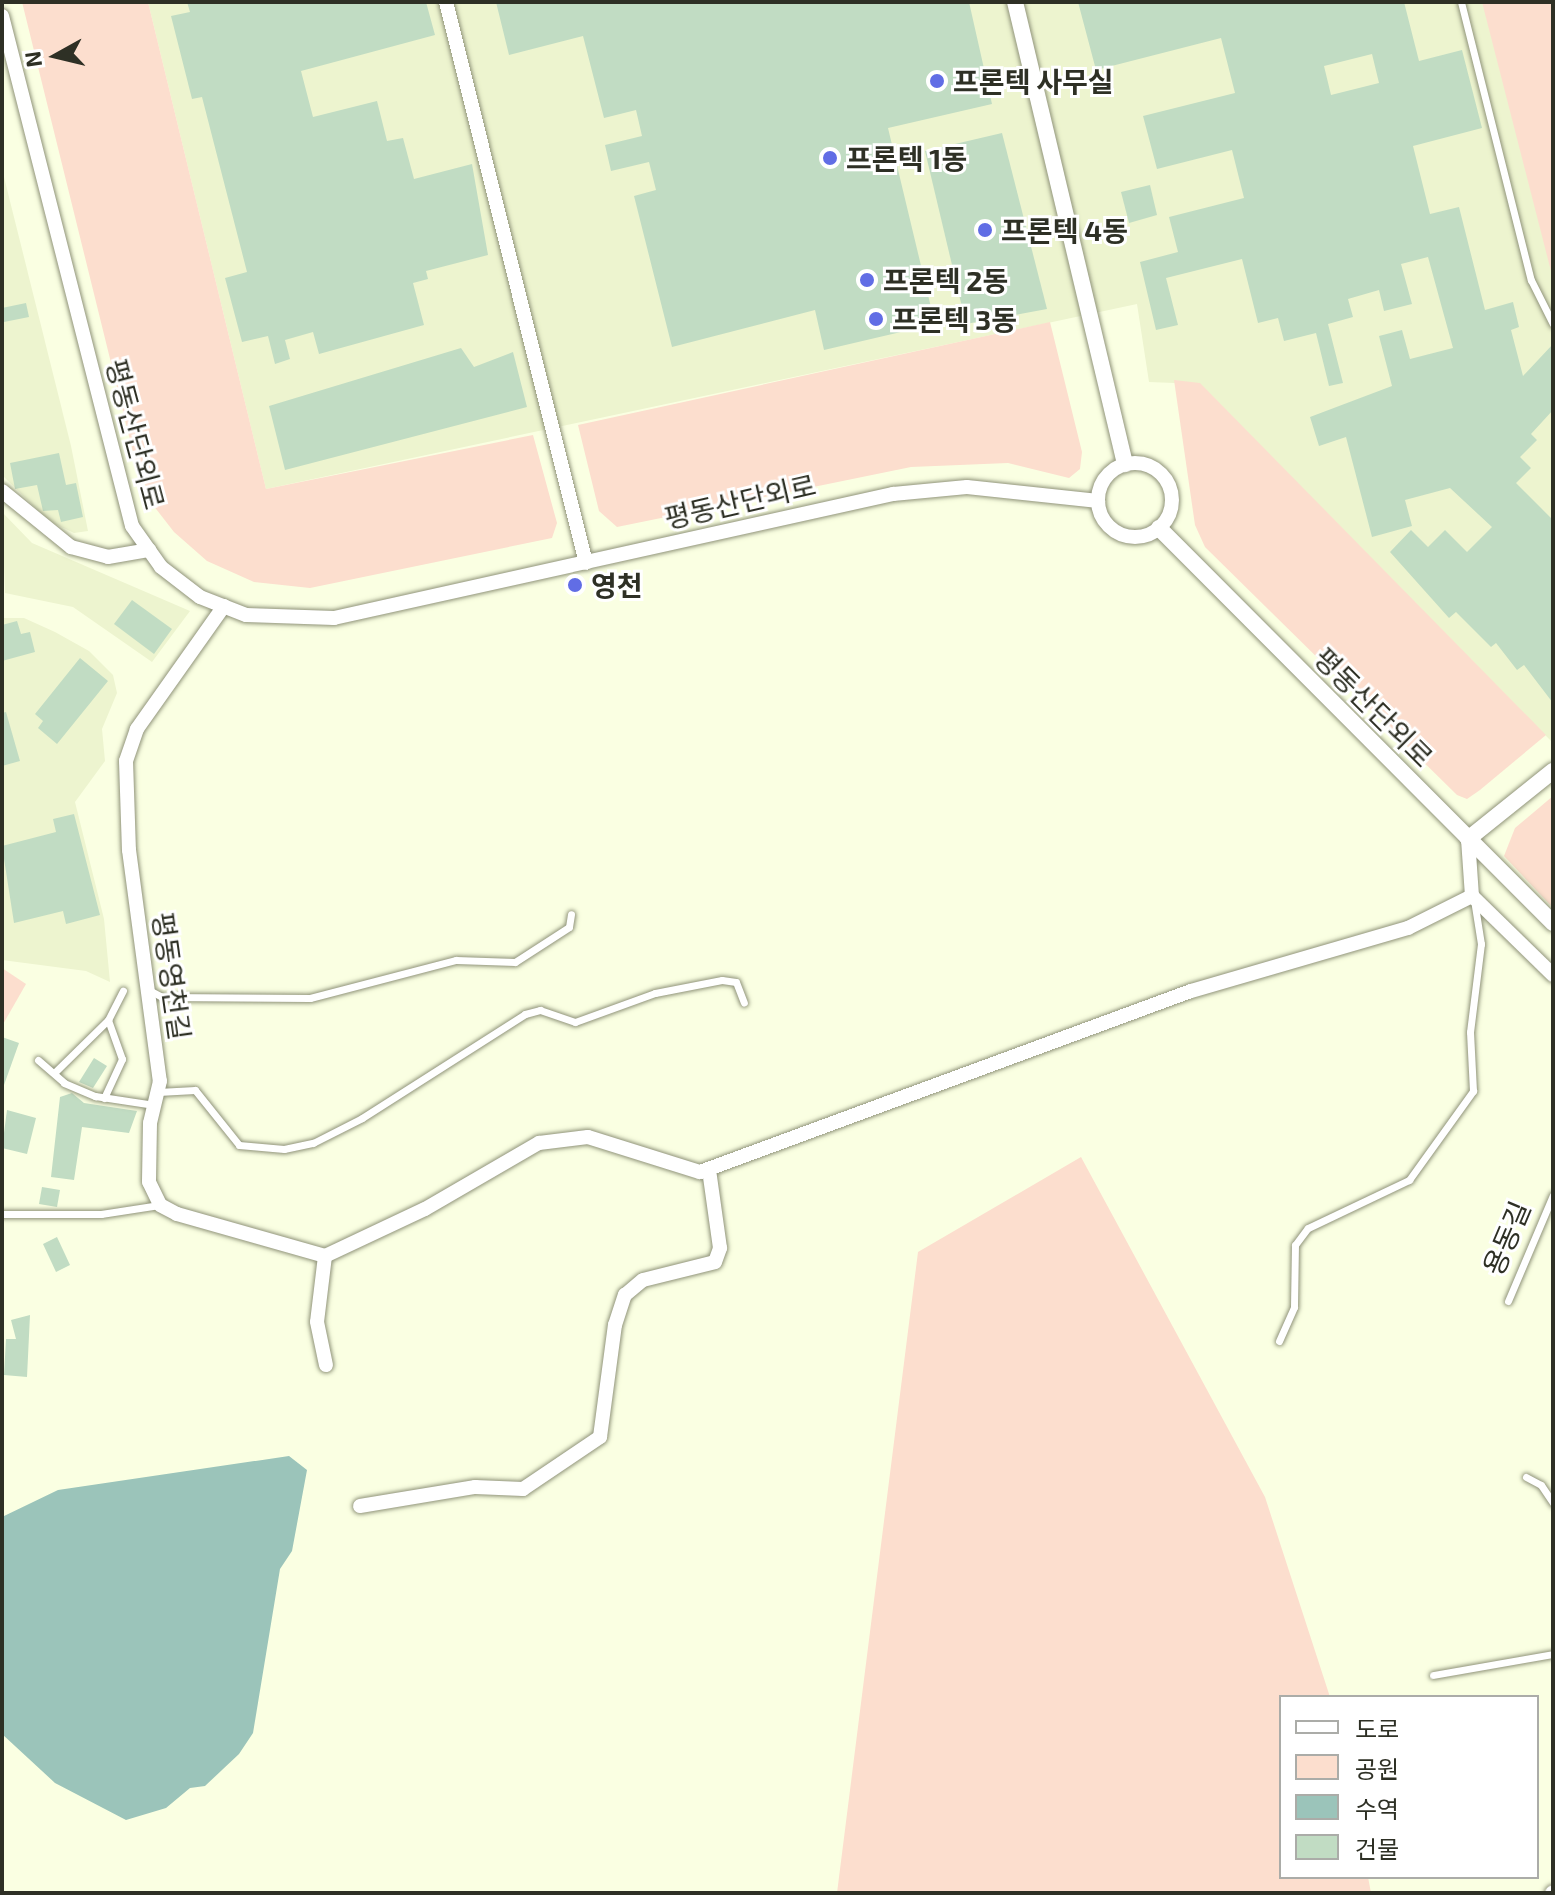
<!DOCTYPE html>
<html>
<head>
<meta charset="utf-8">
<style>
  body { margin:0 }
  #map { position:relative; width:1555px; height:1895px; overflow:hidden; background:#faffe2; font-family:"Exo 2","Noto Sans KR",sans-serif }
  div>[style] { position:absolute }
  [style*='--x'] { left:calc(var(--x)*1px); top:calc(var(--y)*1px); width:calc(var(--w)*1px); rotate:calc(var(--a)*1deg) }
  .built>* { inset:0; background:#edf4cf }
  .green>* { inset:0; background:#fcdece }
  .water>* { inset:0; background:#9bc4ba }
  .building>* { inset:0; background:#c1dcc3 }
  .roads { filter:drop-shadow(0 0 2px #90947a) drop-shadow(0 0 2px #90947a) }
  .service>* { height:7px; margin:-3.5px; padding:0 3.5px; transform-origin:3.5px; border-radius:3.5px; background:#fff }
  .minor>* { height:14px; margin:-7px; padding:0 7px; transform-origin:7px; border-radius:7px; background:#fff }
  .minor>.ring { margin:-7px; padding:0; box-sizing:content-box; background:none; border:14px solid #fff; border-radius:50% }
  .tertiary>* { height:16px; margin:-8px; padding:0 8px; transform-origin:8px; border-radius:8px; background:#fff }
  .dots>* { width:22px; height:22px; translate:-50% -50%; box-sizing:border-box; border:4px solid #fff; border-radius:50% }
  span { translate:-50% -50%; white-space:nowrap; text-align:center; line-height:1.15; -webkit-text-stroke:6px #fff; paint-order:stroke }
  .poi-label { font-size:28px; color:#2e3025; font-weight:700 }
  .left { translate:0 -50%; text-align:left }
  .street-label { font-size:28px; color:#2e3025 }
  .frame { position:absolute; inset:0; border:4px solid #2e3025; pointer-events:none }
  .legend { position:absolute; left:1279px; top:1695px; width:260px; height:184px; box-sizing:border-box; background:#fff; border:2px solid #abaca8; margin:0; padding:10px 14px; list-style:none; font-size:24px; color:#2e3025 }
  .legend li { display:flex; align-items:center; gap:16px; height:40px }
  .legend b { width:40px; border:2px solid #abaca8 }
  .north { position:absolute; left:16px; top:16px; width:80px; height:80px; -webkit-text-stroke:6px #fff; paint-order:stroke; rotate:262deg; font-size:22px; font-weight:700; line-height:32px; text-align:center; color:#2e3025 }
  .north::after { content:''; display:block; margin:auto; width:28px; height:36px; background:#2e3025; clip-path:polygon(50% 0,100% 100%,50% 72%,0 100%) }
</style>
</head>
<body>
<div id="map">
  <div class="built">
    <div style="clip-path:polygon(148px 2px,1553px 2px,1553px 743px,1200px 384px,1149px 382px,1137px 304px,266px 489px)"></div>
    <div style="clip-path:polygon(2px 169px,71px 446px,88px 531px,74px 533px,49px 521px,2px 475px)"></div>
    <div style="clip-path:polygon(2px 512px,32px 543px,190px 611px,152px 662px,73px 607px,5px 593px)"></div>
    <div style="clip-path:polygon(2px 618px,24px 618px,55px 632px,89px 651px,113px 675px,117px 693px,102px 729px,105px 761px,75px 802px,104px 919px,110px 982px,86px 971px,2px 960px)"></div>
  </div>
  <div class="green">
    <div style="clip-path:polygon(22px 2px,148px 2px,266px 489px,533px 435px,557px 523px,552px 538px,310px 588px,254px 582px,207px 561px,174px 532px,153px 505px,133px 452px)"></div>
    <div style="clip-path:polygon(1482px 2px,1553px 2px,1553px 279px)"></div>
    <div style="clip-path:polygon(1050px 322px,1082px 452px,1080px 469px,1069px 478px,1008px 463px,911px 467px,617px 527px,599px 511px,578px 425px)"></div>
    <div style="clip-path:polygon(1174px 380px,1200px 383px,1546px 735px,1480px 790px,1467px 799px,1457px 795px,1205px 547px,1195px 525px)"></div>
    <div style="clip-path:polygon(1553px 796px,1553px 908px,1504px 856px,1515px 828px)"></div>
    <div style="clip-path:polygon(2px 968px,26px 984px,2px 1026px)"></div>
    <div style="clip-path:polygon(1081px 1157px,1265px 1497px,1330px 1697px,1281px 1697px,1281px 1877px,1368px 1877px,1371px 1893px,837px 1893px,918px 1252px)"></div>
  </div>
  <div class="water">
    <div style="clip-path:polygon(289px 1456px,307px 1470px,292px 1551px,280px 1569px,253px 1733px,239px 1754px,205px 1786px,190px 1788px,166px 1808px,126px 1820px,55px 1783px,2px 1734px,2px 1517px,58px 1490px)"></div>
  </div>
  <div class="building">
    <div style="clip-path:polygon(187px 2px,426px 2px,435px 35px,301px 71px,313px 117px,377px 101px,387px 141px,403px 138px,414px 179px,472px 164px,488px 255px,426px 271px,428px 279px,413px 283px,424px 325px,319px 354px,313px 332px,285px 340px,290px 359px,275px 364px,268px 336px,242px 342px,225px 278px,247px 272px,202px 97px,192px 99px,171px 16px,190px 12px)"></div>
    <div style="clip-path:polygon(496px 2px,969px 2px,992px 104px,888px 128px,935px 324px,824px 350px,815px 310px,672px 347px,634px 196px,656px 190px,649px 162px,611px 171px,605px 145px,642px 136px,636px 110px,604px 118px,583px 36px,509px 55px)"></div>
    <div style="clip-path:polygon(evenodd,1078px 2px,1404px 2px,1419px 61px,1462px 50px,1482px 128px,1413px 146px,1430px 214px,1459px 207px,1485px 310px,1513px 302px,1519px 327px,1511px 330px,1523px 376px,1553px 344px,1553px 410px,1531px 434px,1537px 440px,1520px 457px,1531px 468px,1516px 483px,1553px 520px,1553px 703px,1524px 665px,1517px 670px,1496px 643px,1491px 647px,1456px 612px,1449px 618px,1390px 552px,1411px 530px,1428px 547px,1445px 530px,1467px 552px,1492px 527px,1450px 488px,1405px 500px,1412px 526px,1372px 537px,1346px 437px,1319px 446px,1310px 417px,1392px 386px,1379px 336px,1402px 330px,1410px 359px,1453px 348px,1428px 257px,1401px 264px,1412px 304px,1384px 311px,1379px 290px,1348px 299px,1353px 317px,1328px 324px,1343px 383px,1329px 386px,1316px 333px,1284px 341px,1278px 318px,1258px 323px,1242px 259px,1166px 278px,1178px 325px,1156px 330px,1140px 262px,1178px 252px,1169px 217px,1244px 198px,1232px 150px,1157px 169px,1143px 116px,1235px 93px,1221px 38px,1096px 70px,1078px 2px,1372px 54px,1379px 83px,1331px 95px,1324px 66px,1372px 54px)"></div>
    <div style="clip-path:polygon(1002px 133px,1047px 309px,966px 324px,925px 151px)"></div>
    <div style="clip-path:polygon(1150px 185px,1157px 215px,1129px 223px,1121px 192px)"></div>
    <div style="clip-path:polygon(26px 303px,29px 317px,4px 322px,2px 308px)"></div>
    <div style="clip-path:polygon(461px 348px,474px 367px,513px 352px,527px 407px,285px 470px,269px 406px)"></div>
    <div style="clip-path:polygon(59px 453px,66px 485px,76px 483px,83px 517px,61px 522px,58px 510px,43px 511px,37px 485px,15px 489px,10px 463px)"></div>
    <div style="clip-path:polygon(132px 600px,172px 629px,154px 654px,114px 624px)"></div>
    <div style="clip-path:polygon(17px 621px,21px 634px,30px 632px,35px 652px,2px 661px,2px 625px)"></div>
    <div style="clip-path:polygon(80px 658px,108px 681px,57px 744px,38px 728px,43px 721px,35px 714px)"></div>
    <div style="clip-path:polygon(6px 712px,20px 761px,2px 766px,2px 713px)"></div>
    <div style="clip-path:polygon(74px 814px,100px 915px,66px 924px,63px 911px,14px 923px,2px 846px,56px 832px,53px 819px)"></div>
    <div style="clip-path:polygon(2px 1037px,19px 1043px,4px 1085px,2px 1084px)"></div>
    <div style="clip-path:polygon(94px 1058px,107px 1066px,93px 1088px,79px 1082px)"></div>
    <div style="clip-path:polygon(72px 1093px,84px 1103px,137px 1111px,129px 1133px,82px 1127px,74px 1180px,51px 1177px,60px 1097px)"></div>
    <div style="clip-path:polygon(7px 1110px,36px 1118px,27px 1154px,2px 1148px)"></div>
    <div style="clip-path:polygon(42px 1187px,60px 1190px,57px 1207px,39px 1204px)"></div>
    <div style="clip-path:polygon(57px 1237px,70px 1265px,56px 1272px,43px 1244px)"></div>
    <div style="clip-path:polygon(30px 1315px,27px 1377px,4px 1375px,6px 1339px,16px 1339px,11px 1320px)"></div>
  </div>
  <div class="roads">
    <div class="service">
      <div style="--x:1461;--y:2;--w:287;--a:75.9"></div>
      <div style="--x:1531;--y:280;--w:49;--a:63.4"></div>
      <div style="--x:149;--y:990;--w:15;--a:28"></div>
      <div style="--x:162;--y:997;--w:148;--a:0.4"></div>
      <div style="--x:310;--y:998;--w:151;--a:-14.6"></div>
      <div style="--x:456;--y:960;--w:59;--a:1.9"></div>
      <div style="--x:515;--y:962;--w:64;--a:-32.9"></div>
      <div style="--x:569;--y:927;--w:13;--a:-81"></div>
      <div style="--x:38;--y:1060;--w:35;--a:41"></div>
      <div style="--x:64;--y:1083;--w:34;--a:23"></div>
      <div style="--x:95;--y:1096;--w:60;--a:8.7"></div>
      <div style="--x:54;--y:1073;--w:76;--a:-44.5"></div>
      <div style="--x:108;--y:1020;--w:33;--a:-63"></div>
      <div style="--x:158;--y:1092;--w:37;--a:-3"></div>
      <div style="--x:195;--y:1090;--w:70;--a:51.3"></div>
      <div style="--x:239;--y:1145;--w:45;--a:5.1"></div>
      <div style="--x:284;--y:1149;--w:30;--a:-12"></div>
      <div style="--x:313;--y:1143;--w:55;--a:-27"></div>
      <div style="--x:362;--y:1118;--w:193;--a:-32.5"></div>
      <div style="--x:525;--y:1014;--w:16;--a:-15"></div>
      <div style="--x:540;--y:1010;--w:37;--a:19"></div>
      <div style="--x:575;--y:1022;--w:85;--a:-19.9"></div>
      <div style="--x:655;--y:993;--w:68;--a:-11"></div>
      <div style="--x:722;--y:980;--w:14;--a:8"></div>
      <div style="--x:736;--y:982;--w:22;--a:69"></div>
      <div style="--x:104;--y:1098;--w:43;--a:-65.2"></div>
      <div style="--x:122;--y:1059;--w:41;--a:-109.7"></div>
      <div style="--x:2;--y:1214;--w:99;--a:0"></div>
      <div style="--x:101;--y:1214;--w:59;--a:-8.8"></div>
      <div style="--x:1508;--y:1301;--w:115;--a:-67"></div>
      <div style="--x:1279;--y:1341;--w:37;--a:-66"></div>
      <div style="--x:1294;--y:1307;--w:62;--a:-89.1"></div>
      <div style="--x:1295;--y:1245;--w:21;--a:-53"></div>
      <div style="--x:1308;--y:1228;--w:112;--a:-25.4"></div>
      <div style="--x:1409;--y:1180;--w:110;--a:-54.3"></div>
      <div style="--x:1473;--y:1091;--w:59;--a:-92.9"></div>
      <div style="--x:1470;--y:1032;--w:89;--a:-82.9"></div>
      <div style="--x:1481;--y:944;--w:39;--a:-99"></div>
      <div style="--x:1526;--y:1477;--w:17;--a:28"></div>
      <div style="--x:1541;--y:1485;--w:22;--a:56"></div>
      <div style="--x:1433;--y:1675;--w:122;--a:-9.9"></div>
    </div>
    <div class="minor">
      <div style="--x:446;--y:2;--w:578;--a:75.99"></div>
      <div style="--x:2;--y:16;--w:526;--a:75.7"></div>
      <div style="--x:132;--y:526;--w:50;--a:54.7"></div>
      <div style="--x:161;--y:567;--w:49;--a:37.6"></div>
      <div style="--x:200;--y:597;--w:49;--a:21.4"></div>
      <div style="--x:246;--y:615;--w:88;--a:2"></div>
      <div style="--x:334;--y:618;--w:573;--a:-12.51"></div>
      <div style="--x:893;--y:494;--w:74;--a:-5.4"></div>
      <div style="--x:967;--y:487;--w:132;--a:6.1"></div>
      <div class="ring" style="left:1098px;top:463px;width:60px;height:60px"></div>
      <div style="--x:2;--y:491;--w:89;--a:39.1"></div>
      <div style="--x:71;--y:547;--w:38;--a:15"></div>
      <div style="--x:108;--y:557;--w:42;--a:-9.7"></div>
      <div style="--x:224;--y:606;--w:151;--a:125.3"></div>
      <div style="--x:137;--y:729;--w:34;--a:109"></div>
      <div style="--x:126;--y:761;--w:89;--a:88.1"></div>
      <div style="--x:129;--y:850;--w:233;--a:82.4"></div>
      <div style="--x:160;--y:1081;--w:43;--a:103.4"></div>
      <div style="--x:150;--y:1123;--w:59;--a:91"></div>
      <div style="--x:149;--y:1182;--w:25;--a:64"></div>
      <div style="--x:160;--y:1205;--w:19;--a:28"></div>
      <div style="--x:177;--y:1214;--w:154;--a:15.8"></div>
      <div style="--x:1468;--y:839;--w:57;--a:86"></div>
      <div style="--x:1472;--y:896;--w:113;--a:44.3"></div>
      <div style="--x:325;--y:1256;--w:110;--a:-25.2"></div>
      <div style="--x:425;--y:1209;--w:132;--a:-30.1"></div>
      <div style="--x:539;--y:1143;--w:49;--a:-7"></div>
      <div style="--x:588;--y:1137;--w:117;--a:17.4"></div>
      <div style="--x:700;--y:1172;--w:523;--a:-20.24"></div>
      <div style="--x:1191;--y:991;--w:226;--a:-16.2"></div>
      <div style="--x:1408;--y:928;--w:72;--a:-26.6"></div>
      <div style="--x:325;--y:1256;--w:66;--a:96.9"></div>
      <div style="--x:317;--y:1322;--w:44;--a:78.2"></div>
      <div style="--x:360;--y:1506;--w:117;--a:-9.4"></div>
      <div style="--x:475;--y:1487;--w:48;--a:2.4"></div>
      <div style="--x:523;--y:1489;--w:93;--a:-34"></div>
      <div style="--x:600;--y:1437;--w:113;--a:-82.4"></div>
      <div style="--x:615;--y:1325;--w:32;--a:-72"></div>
      <div style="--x:625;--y:1295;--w:23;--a:-40"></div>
      <div style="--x:643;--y:1280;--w:74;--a:-14"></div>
      <div style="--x:715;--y:1262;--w:15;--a:-70"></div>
      <div style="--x:720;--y:1248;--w:79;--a:-98"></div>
      <div style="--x:1552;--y:1893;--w:1;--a:-45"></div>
    </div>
    <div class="tertiary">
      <div style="--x:1015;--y:2;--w:475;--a:76.6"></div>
      <div style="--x:1159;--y:528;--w:558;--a:45.07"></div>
      <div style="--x:1468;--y:839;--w:109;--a:-38.7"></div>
    </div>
  </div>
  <div class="dots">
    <div style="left:937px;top:81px;background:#616de5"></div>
    <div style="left:830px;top:158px;background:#616de5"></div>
    <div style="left:985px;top:230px;background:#616de5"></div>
    <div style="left:867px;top:280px;background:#616de5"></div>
    <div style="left:876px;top:319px;background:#616de5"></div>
    <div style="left:575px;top:585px;background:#616de5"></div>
  </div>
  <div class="poi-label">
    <span class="left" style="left:953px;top:81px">프론텍 사무실</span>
    <span class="left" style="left:846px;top:158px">프론텍 1동</span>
    <span class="left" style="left:1001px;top:230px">프론텍 4동</span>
    <span class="left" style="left:883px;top:280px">프론텍 2동</span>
    <span class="left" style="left:892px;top:319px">프론텍 3동</span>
    <span class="left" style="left:591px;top:585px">영천</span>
  </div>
  <div class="street-label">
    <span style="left:136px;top:434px;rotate:75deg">평동산단외로</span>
    <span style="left:740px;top:501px;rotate:-13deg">평동산단외로</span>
    <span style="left:1374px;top:707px;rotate:45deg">평동산단외로</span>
    <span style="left:172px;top:976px;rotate:82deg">평동영천길</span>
    <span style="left:1506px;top:1238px;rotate:-67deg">용동길</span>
  </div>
  <div class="frame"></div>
  <ul class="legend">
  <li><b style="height:10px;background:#fff"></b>도로</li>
  <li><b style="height:22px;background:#fcdece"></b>공원</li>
  <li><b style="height:22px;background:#9bc4ba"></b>수역</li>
  <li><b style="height:22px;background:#c1dcc3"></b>건물</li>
  </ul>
  <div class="north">N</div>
</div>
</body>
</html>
